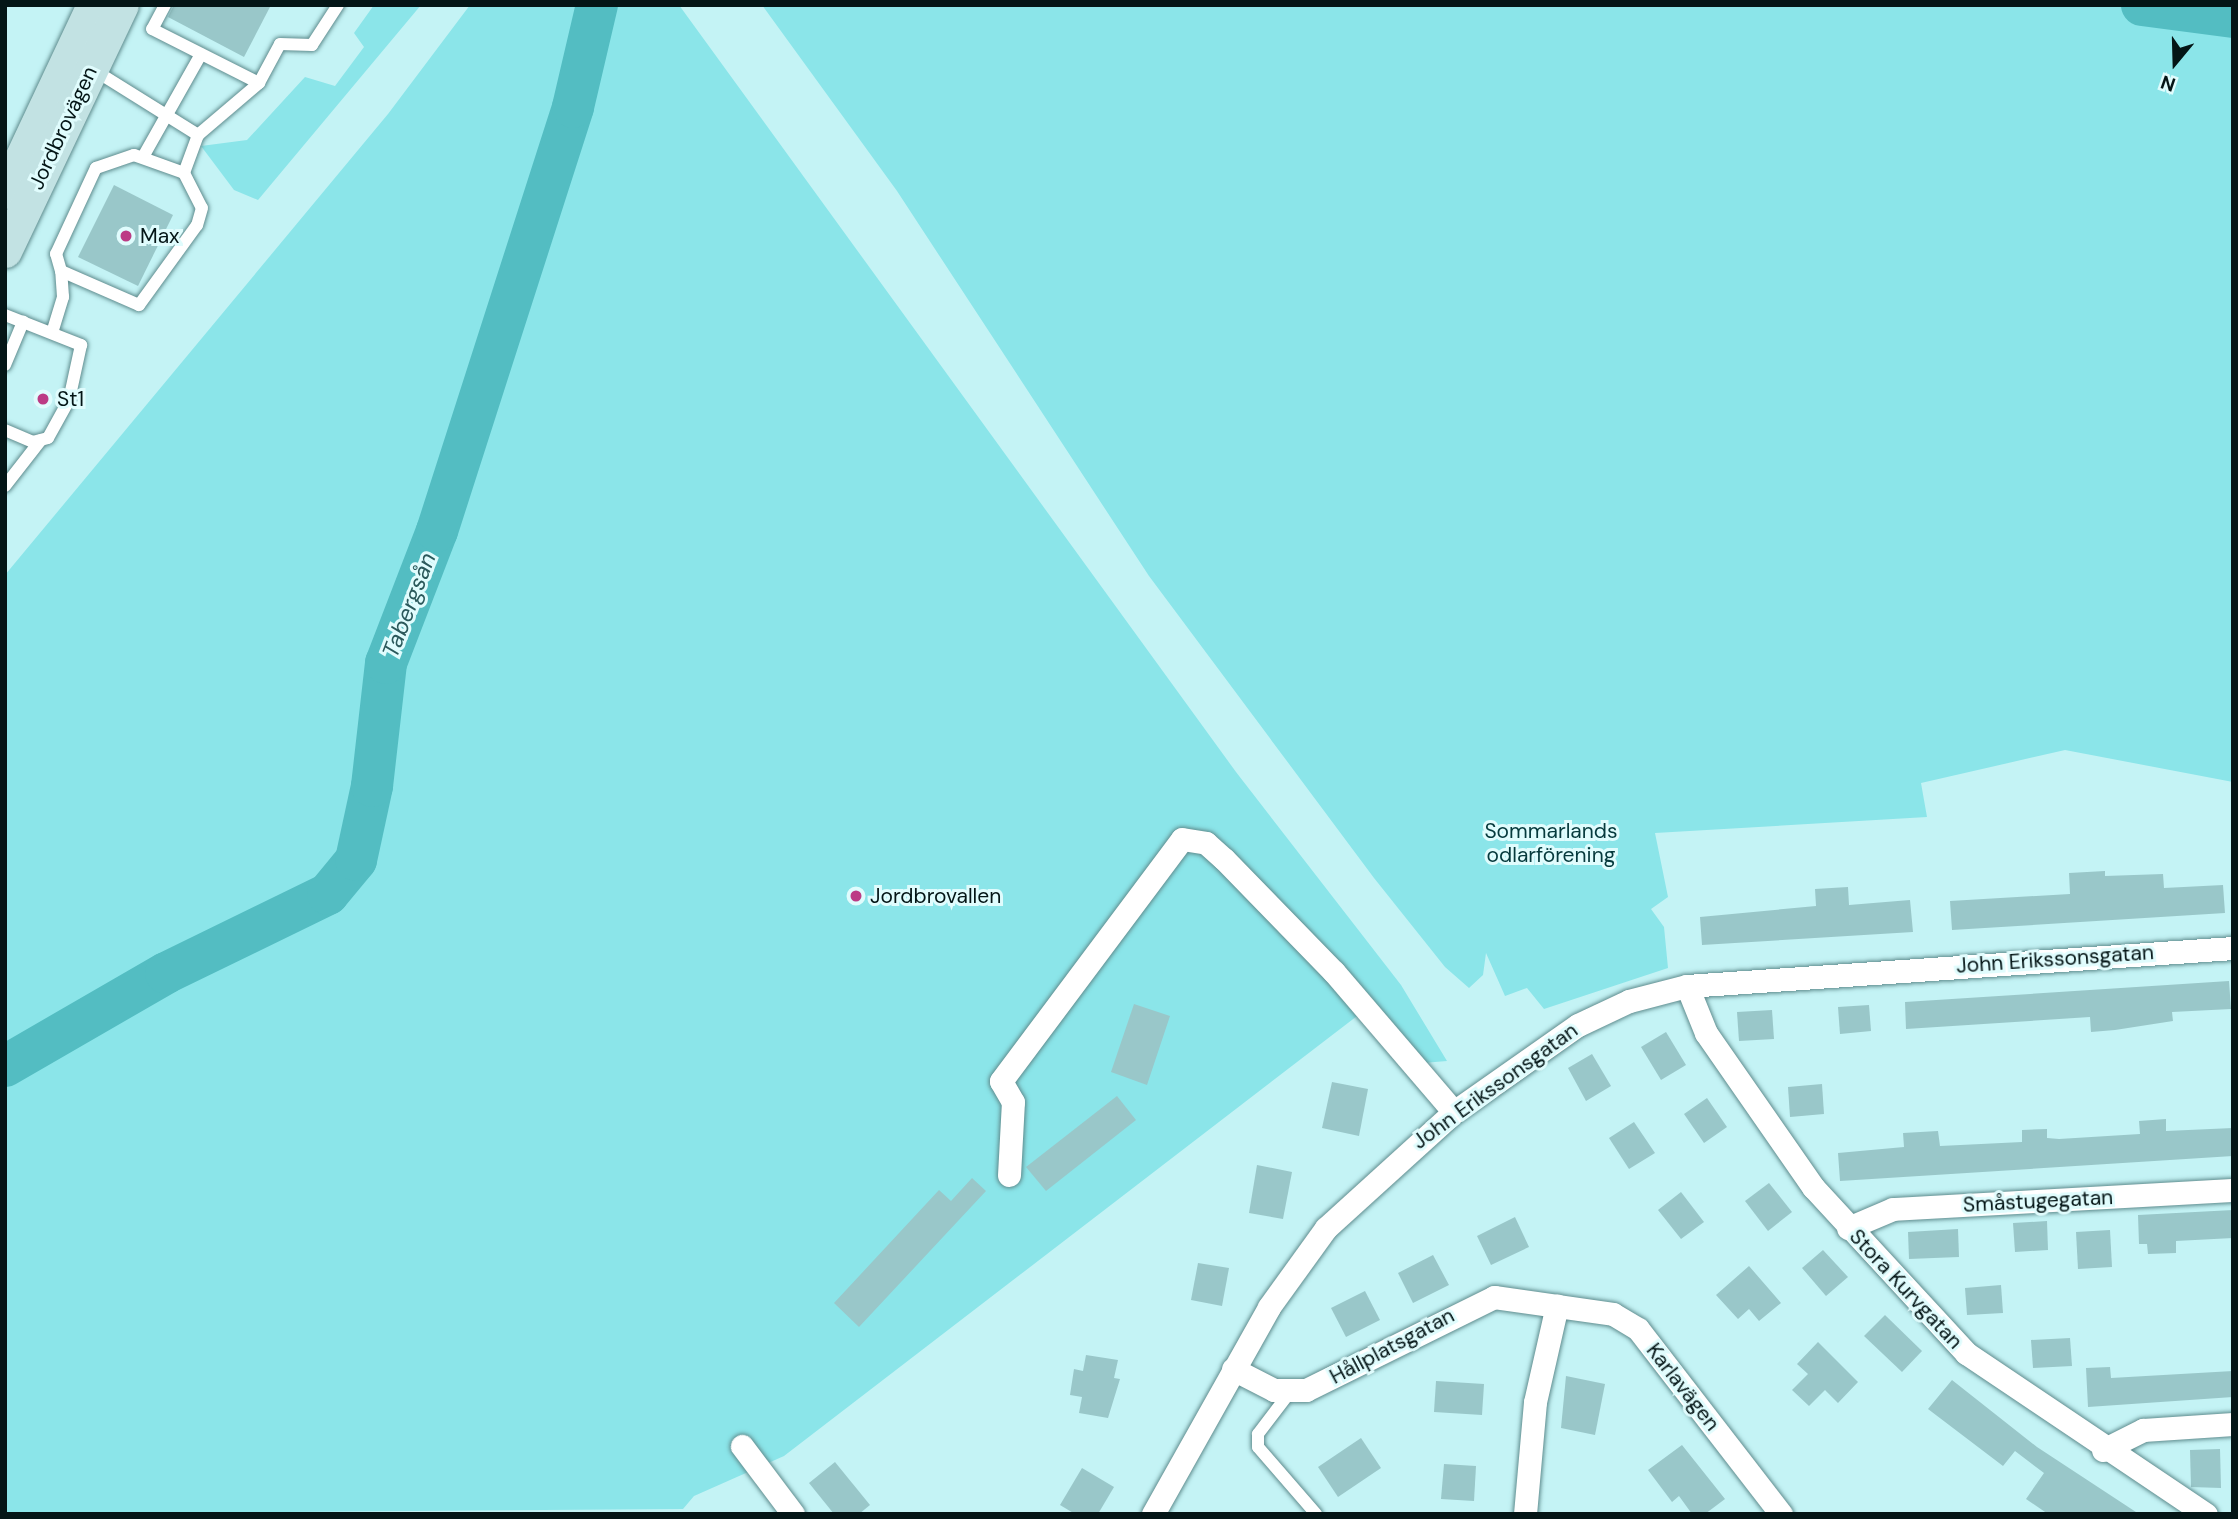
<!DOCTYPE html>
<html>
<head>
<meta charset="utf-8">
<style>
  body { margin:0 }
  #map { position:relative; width:2238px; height:1519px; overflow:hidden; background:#c4f3f5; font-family:"DM Sans",sans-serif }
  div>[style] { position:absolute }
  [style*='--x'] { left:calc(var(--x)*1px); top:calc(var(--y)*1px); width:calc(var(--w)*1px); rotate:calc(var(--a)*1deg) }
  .green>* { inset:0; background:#8be5e9 }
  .river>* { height:42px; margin:-21px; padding:0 21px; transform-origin:21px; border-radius:21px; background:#53bdc2 }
  .building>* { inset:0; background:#99c7c9 }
  .roads { filter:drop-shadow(0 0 2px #5f8c8e) drop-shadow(0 0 2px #5f8c8e) }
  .service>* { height:12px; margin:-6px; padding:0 6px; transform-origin:6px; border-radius:6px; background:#fff }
  .minor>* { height:23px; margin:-11.5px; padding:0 11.5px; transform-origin:11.5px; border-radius:11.5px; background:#fff }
  .secondary>* { height:33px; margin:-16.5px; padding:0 16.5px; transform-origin:16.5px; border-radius:16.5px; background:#c2e2e3 }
  .dots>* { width:19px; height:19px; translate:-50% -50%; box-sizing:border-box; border:4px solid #e0fcfd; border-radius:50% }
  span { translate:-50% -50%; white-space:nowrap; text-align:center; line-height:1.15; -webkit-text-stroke:6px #e0fcfd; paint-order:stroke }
  .street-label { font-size:21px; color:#041516 }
  .poi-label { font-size:21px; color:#041516 }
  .left { translate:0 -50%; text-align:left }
  .park-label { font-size:21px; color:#063a3d }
  .water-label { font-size:23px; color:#2b595b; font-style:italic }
  .frame { position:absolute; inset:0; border:7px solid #041516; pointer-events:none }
  .north { position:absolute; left:2140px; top:28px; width:70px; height:70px; -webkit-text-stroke:5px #e0fcfd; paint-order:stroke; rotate:199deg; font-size:19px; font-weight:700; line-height:28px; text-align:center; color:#041516 }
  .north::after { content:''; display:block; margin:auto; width:24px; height:32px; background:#041516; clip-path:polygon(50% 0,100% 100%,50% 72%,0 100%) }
</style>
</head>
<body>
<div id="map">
  <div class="green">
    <div style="clip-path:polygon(374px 5px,421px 5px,258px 200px,234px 190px,201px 146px,247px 140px,305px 77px,335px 86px,364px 47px,354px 33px)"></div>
    <div style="clip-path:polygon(470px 5px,679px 5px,1236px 772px,1401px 985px,1447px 1061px,1423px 1063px,1374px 1003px,784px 1456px,694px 1496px,683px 1509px,5px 1514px,5px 575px,388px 114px)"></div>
    <div style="clip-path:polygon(762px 5px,2233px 5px,2233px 782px,2065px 750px,1921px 783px,1927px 817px,1655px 833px,1668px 897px,1651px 909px,1664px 927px,1668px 968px,1544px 1009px,1527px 988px,1505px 996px,1486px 953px,1483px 975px,1469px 988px,1445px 967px,1374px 878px,1149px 576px,897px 191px)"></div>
  </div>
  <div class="river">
    <div style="--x:2142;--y:5;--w:92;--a:7.5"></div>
    <div style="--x:5;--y:1066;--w:186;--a:-30"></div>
    <div style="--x:166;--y:973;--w:180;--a:-26"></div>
    <div style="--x:328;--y:894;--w:44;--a:-50.5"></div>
    <div style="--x:356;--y:860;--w:76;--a:-77.8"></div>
    <div style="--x:372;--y:786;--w:124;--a:-83.5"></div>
    <div style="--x:386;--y:663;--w:142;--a:-68.9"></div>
    <div style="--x:437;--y:531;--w:445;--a:-72.2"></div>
    <div style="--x:573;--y:107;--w:105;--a:-76.8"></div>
  </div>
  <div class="building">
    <div style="clip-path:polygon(174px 5px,271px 5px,244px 57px,168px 17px)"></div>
    <div style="clip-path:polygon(114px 185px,173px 215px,138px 286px,78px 257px)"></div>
    <div style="clip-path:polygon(2105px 871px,2105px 876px,2163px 874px,2164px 888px,2223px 885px,2225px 913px,1952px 930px,1950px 901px,2070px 894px,2069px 873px)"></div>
    <div style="clip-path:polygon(1848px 887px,1849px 905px,1910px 900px,1913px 932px,1702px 945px,1700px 917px,1816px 906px,1815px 889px)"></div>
    <div style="clip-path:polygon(2229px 981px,2231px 1009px,2172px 1012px,2173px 1021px,2115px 1030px,2091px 1032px,2090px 1017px,1906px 1029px,1905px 1002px)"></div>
    <div style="clip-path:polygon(1134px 1004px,1170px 1016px,1147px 1085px,1111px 1072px)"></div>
    <div style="clip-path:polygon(1869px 1005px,1871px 1031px,1840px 1034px,1838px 1007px)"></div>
    <div style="clip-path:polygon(1772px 1010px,1774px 1039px,1739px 1041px,1737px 1012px)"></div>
    <div style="clip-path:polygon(1666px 1032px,1686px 1065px,1661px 1080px,1641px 1047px)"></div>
    <div style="clip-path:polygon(1592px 1054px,1611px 1086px,1586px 1101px,1568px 1068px)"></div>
    <div style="clip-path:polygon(1332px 1082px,1368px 1089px,1359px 1136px,1322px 1128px)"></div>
    <div style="clip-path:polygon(1822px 1084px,1824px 1114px,1790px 1117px,1788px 1087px)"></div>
    <div style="clip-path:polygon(1117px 1096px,1136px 1120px,1046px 1191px,1026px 1167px)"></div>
    <div style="clip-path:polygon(1707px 1098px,1727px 1127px,1704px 1143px,1684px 1114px)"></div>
    <div style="clip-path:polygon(2166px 1119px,2166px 1131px,2233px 1128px,2233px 1156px,1840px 1181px,1838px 1153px,1904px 1147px,1903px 1133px,1938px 1131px,1940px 1146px,2022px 1142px,2022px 1130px,2047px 1129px,2047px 1138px,2059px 1139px,2140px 1134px,2139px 1121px)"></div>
    <div style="clip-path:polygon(1634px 1122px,1655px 1153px,1629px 1169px,1609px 1138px)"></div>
    <div style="clip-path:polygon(1257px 1165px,1292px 1172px,1283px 1219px,1249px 1213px)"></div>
    <div style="clip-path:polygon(972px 1178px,986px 1191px,859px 1327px,834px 1303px,939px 1190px,951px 1201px)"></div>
    <div style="clip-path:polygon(1769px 1183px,1792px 1212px,1768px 1231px,1745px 1201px)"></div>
    <div style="clip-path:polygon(1681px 1192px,1704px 1222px,1681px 1239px,1658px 1210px)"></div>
    <div style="clip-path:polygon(2233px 1210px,2233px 1238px,2176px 1241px,2176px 1253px,2148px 1254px,2147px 1244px,2139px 1244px,2138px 1215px)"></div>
    <div style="clip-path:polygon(1515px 1217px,1529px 1247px,1491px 1265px,1477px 1236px)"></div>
    <div style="clip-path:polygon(2047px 1221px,2048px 1250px,2015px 1252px,2013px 1223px)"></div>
    <div style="clip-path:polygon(1958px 1229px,1959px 1257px,1909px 1259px,1908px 1232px)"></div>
    <div style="clip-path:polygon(2110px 1230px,2112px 1267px,2078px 1269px,2076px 1232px)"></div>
    <div style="clip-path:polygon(1823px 1250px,1848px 1277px,1826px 1296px,1802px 1268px)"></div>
    <div style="clip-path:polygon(1433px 1255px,1449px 1285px,1413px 1303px,1398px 1273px)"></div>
    <div style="clip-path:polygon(1198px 1263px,1229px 1268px,1222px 1306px,1191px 1300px)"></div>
    <div style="clip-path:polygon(1749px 1266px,1781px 1303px,1759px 1321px,1749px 1309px,1738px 1319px,1716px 1295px)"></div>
    <div style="clip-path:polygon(2001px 1285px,2003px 1313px,1967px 1315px,1965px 1288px)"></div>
    <div style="clip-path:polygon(1365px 1291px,1380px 1320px,1346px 1337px,1331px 1308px)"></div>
    <div style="clip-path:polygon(1885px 1315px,1922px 1351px,1902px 1372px,1864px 1336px)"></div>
    <div style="clip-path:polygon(2070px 1338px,2072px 1366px,2033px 1368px,2031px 1340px)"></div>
    <div style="clip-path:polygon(1818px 1342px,1858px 1382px,1838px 1403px,1825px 1390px,1809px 1406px,1792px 1390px,1808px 1374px,1797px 1364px)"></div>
    <div style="clip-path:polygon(1086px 1355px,1118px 1360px,1114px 1378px,1120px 1379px,1108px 1418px,1079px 1413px,1082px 1397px,1070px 1395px,1074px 1369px,1083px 1371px)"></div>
    <div style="clip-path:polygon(2110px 1367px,2111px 1378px,2233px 1371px,2233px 1397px,2088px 1407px,2086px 1368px)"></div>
    <div style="clip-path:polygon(1566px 1376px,1605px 1384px,1595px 1435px,1561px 1428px)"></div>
    <div style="clip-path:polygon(1952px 1380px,2037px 1447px,2139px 1514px,2048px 1514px,2026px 1499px,2044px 1473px,2015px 1451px,2003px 1466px,1928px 1409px)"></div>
    <div style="clip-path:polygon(1436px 1381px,1484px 1384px,1482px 1415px,1434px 1412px)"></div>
    <div style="clip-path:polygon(1361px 1438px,1381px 1468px,1338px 1497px,1318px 1467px)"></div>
    <div style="clip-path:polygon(1682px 1445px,1725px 1499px,1705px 1514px,1692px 1514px,1679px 1496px,1672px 1502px,1648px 1470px)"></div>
    <div style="clip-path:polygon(2220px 1449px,2221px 1488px,2191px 1487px,2190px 1450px)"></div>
    <div style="clip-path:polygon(835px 1462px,870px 1505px,859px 1514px,834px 1514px,809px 1483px)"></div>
    <div style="clip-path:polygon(1444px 1464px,1476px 1466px,1474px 1501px,1441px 1499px)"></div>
    <div style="clip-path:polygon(1082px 1468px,1114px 1487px,1098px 1514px,1075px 1514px,1060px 1505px)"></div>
  </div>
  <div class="roads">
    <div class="service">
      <div style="--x:165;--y:5;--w:27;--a:118"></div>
      <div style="--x:152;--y:29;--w:120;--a:26.8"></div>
      <div style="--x:259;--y:83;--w:44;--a:-61.7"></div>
      <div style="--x:280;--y:44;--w:32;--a:2"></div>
      <div style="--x:312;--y:45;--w:48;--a:-57"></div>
      <div style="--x:94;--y:70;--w:123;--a:32"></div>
      <div style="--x:134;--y:155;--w:53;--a:19.8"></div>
      <div style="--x:184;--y:173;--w:39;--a:63"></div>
      <div style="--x:202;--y:208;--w:18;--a:106"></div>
      <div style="--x:197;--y:225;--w:99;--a:125.9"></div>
      <div style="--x:139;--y:305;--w:85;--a:-156.4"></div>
      <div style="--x:61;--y:271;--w:18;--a:-106"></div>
      <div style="--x:56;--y:254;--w:95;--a:-65.1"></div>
      <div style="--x:96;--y:168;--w:40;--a:-18.9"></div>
      <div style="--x:143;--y:157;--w:118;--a:-60.6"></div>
      <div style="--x:184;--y:173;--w:40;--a:-69.8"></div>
      <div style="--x:198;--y:135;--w:80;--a:-40.4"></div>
      <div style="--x:5;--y:315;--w:82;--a:21.5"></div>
      <div style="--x:81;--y:345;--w:56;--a:102.3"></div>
      <div style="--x:69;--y:400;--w:43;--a:118.9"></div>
      <div style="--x:48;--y:438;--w:16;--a:165"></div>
      <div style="--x:33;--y:442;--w:30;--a:-157"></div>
      <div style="--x:52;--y:333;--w:38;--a:-73"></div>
      <div style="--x:63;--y:297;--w:26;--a:-94"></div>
      <div style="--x:5;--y:365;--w:47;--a:-67.3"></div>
      <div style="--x:5;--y:486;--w:58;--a:-52"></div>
      <div style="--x:1290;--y:1392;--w:53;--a:127.3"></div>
      <div style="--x:1258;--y:1434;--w:13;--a:90"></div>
      <div style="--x:1258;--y:1447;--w:89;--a:49.1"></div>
    </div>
    <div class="minor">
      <div style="--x:1687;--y:986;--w:51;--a:68"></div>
      <div style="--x:1706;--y:1033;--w:188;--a:55.2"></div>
      <div style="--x:1813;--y:1187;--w:226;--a:47.3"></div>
      <div style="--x:1966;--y:1353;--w:289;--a:33.9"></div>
      <div style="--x:1009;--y:1175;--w:73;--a:-86.9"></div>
      <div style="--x:1013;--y:1102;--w:24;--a:-120"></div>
      <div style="--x:1001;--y:1081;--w:302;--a:-53.2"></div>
      <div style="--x:1182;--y:839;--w:24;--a:9"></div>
      <div style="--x:1206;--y:843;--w:24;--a:42"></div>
      <div style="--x:1224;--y:859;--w:158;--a:45.8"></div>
      <div style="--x:1334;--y:972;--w:184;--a:49.4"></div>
      <div style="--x:1848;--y:1228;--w:49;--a:-22.9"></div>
      <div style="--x:1893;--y:1209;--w:341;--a:-3.2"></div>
      <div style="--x:1233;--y:1369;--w:46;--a:27.1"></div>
      <div style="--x:1274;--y:1390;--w:32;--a:0"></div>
      <div style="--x:1306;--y:1390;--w:210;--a:-26.3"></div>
      <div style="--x:1494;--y:1297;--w:120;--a:8.1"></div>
      <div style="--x:1613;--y:1314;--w:29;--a:31"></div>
      <div style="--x:1638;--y:1329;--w:234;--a:52.3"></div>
      <div style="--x:742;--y:1446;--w:85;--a:53.1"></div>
      <div style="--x:2103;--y:1450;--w:45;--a:-26.6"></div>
      <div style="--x:2143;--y:1430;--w:90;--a:-3.8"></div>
      <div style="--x:1153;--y:1514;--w:237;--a:-60.7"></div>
      <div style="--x:1269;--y:1307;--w:97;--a:-54.2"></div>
      <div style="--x:1326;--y:1228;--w:173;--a:-42.2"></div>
      <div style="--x:1454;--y:1112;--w:151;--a:-35.1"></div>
      <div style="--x:1578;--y:1025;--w:56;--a:-25.2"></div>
      <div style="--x:1629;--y:1001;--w:60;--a:-14.5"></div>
      <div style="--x:1687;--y:986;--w:547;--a:-3.98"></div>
      <div style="--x:1525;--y:1514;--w:112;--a:-84.9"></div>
      <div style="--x:1535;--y:1402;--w:99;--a:-77.2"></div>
    </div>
    <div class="secondary">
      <div style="--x:5;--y:192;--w:207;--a:-64.8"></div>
      <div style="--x:5;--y:251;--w:272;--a:-64.6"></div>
    </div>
  </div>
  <div class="dots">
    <div style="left:126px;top:236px;background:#bc3b85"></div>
    <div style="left:43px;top:399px;background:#bc3b85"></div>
    <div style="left:856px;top:896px;background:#bc3b85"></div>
  </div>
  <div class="street-label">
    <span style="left:63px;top:128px;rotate:-65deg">Jordbrovägen</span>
    <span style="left:2055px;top:959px;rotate:-4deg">John Erikssonsgatan</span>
    <span style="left:1495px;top:1086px;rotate:-36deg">John Erikssonsgatan</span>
    <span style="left:2038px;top:1201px;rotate:-3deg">Småstugegatan</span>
    <span style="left:1906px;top:1289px;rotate:47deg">Stora Kurvgatan</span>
    <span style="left:1392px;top:1346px;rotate:-28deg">Hållplatsgatan</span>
    <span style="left:1683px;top:1387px;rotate:52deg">Karlavägen</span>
  </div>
  <div class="poi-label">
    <span class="left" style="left:140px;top:236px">Max</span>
    <span class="left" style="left:57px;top:399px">St1</span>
    <span class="left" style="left:870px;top:896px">Jordbrovallen</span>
  </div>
  <div class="park-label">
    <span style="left:1551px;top:843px">Sommarlands<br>odlarförening</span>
  </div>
  <div class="water-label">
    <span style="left:409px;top:605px;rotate:-69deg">Tabergsån</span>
  </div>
  <div class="frame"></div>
  <div class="north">N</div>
</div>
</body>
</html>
